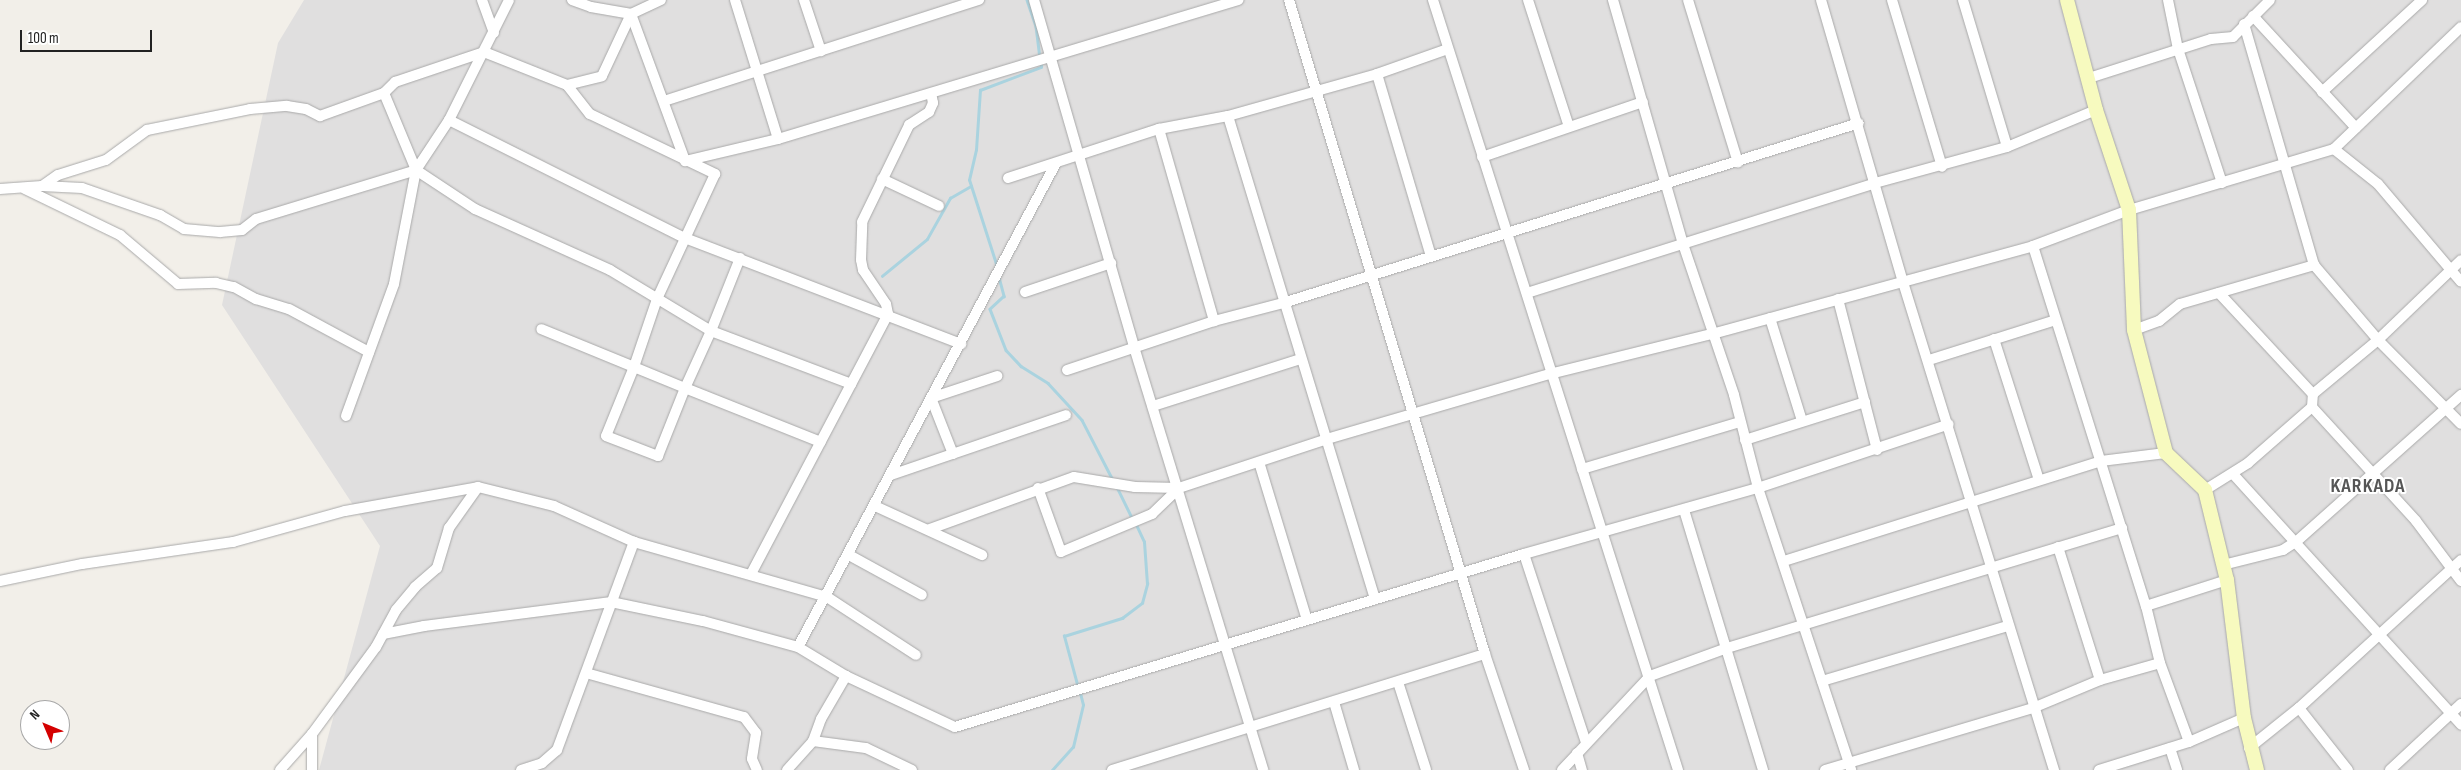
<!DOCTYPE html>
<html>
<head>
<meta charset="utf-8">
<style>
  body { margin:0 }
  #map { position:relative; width:2461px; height:770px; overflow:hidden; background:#f2efe9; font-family:"Sofia Sans Condensed",sans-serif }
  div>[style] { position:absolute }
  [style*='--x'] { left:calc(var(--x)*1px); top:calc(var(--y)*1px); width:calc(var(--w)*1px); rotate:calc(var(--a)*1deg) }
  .residential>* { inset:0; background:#e0dfdf }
  .stream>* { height:2.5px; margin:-1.25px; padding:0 1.25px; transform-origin:1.25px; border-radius:1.25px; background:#aad3df }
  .roads { filter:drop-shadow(0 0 1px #a9a9a9) drop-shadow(0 0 1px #a9a9a9) }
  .street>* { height:10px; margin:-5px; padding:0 5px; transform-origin:5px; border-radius:5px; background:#fff }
  .secondary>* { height:14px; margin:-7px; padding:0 7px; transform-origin:7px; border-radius:7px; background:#f7fabf }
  span { translate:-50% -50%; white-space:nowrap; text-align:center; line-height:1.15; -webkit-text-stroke:4px #fff; paint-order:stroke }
  .district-label { font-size:20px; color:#555; font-weight:700; letter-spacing:1px }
  .north { position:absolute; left:20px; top:700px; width:50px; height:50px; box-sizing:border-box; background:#fff; border:1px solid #a7a7a7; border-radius:50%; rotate:315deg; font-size:14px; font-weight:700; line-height:20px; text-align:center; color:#222 }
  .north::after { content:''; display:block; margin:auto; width:18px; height:22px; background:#d40000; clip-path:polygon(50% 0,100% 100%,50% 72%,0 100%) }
  .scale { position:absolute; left:20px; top:30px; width:132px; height:22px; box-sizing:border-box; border:2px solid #222; border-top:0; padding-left:6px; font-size:15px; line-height:18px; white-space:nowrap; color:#222; -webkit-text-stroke:4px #fff; paint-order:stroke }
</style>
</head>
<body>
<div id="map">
  <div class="residential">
    <div style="clip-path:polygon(304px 0,2461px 0,2461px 770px,319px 770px,380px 546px,222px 305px,278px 43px)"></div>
  </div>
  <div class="stream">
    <div style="--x:1027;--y:0;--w:28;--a:71"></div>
    <div style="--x:1036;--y:26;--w:31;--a:83"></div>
    <div style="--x:997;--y:267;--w:91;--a:-107.8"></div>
    <div style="--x:969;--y:180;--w:31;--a:-77"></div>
    <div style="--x:976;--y:150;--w:60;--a:-86.2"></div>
    <div style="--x:980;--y:90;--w:65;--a:-20.7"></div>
    <div style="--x:1041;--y:67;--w:5;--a:-90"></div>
    <div style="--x:882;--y:276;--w:58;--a:-39.4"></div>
    <div style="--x:927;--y:239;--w:47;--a:-60.7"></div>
    <div style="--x:950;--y:198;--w:24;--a:-30"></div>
    <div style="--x:999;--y:277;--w:20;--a:75"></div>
    <div style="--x:1004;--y:296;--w:19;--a:137"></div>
    <div style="--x:990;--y:309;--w:44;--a:68.7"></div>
    <div style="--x:1006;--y:350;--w:22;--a:47"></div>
    <div style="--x:1021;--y:366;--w:32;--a:32"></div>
    <div style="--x:1048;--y:383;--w:50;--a:47.4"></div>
    <div style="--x:1082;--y:420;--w:68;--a:62.7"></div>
    <div style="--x:1117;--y:487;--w:34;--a:64"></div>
    <div style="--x:1078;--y:688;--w:54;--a:-105.1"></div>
    <div style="--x:1064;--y:636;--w:61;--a:-17.2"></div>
    <div style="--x:1122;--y:618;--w:25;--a:-37"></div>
    <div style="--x:1142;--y:603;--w:20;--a:-75"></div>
    <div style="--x:1147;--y:584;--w:42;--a:-94.1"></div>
    <div style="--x:1144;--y:542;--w:21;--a:-115"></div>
    <div style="--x:1052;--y:770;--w:31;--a:-48"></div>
    <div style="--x:1073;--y:747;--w:43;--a:-76.6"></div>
    <div style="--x:1083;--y:705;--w:12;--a:-104"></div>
  </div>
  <div class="roads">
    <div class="street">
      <div style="--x:482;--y:0;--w:35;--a:70"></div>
      <div style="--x:572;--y:0;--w:20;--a:20"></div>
      <div style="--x:591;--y:7;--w:41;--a:9.9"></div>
      <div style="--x:631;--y:14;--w:33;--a:-25"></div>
      <div style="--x:735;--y:0;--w:145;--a:72.8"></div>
      <div style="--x:804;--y:0;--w:54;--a:71.6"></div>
      <div style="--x:1034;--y:0;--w:361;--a:73.9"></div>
      <div style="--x:1134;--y:347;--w:442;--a:73"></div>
      <div style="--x:1289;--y:0;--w:683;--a:73.32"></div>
      <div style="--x:1485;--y:654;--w:122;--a:71.4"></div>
      <div style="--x:1433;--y:0;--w:808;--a:72.35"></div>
      <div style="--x:1528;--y:0;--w:133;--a:72.1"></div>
      <div style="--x:1613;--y:0;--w:254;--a:74"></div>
      <div style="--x:1683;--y:244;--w:159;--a:71.3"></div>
      <div style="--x:1734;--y:395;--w:96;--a:75.5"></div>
      <div style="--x:1758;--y:488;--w:297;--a:71.7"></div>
      <div style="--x:1688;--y:0;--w:170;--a:72.9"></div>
      <div style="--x:1821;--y:0;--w:291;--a:73.8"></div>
      <div style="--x:1902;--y:279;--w:514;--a:72.8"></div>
      <div style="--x:1892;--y:0;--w:174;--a:73.3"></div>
      <div style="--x:1963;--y:0;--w:153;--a:73.3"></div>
      <div style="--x:2168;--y:0;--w:50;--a:78.5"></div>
      <div style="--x:2178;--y:49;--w:141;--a:71.8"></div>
      <div style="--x:631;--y:14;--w:157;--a:69.8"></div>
      <div style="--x:685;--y:161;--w:96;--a:-13.3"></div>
      <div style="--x:778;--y:139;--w:481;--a:-16.8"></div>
      <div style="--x:2253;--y:16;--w:152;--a:47.4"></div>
      <div style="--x:2244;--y:24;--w:251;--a:73.8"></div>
      <div style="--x:1377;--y:74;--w:190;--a:73.5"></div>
      <div style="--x:2089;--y:78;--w:128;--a:-17.7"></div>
      <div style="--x:2211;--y:39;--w:22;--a:-5"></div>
      <div style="--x:2233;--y:37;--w:52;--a:-45"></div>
      <div style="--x:567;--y:85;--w:36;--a:-14"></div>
      <div style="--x:602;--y:76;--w:68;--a:-64.9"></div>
      <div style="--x:2322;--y:92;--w:136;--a:-42.6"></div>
      <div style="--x:384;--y:93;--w:83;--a:67.4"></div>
      <div style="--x:416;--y:170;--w:71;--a:33.5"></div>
      <div style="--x:475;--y:209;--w:148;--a:24.3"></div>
      <div style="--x:610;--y:270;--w:118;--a:31.1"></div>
      <div style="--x:711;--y:331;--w:63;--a:114.5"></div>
      <div style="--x:685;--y:388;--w:146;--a:21.7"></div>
      <div style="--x:664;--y:101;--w:331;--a:-17.8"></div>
      <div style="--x:1228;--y:116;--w:505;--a:73.07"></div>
      <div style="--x:449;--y:120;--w:264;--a:26.6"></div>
      <div style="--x:685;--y:238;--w:296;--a:21"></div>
      <div style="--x:1159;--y:129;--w:200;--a:74"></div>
      <div style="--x:2334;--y:149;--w:56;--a:38.5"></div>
      <div style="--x:2378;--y:184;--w:128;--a:49.7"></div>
      <div style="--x:1482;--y:157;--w:170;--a:-18.9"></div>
      <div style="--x:1008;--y:178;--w:159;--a:-18"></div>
      <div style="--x:1159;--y:129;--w:70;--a:-10.7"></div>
      <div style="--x:1228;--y:116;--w:155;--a:-15.7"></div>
      <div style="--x:1377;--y:74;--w:75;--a:-19.4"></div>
      <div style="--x:882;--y:179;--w:63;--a:25.3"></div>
      <div style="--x:42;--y:186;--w:40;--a:2.9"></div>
      <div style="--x:82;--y:188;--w:83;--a:19.1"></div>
      <div style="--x:160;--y:215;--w:28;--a:30"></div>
      <div style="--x:184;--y:229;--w:36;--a:5"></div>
      <div style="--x:220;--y:232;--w:22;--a:-5"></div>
      <div style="--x:242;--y:230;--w:18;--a:-38"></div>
      <div style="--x:256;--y:219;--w:167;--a:-17"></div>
      <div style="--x:0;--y:189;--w:42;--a:-4.1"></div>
      <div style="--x:42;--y:186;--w:19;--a:-35"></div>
      <div style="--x:58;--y:175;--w:50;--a:-17.4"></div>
      <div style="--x:106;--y:160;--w:51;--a:-36.2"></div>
      <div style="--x:147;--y:130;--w:105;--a:-11.5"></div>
      <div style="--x:250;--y:109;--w:37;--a:-5"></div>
      <div style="--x:287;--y:106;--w:19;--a:9"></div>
      <div style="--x:306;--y:109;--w:16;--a:27"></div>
      <div style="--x:320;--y:116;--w:68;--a:-19.8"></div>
      <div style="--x:384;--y:93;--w:16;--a:-45"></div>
      <div style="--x:395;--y:82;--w:94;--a:-18.6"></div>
      <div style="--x:484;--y:52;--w:89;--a:21.7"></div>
      <div style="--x:567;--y:85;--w:37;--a:52"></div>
      <div style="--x:590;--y:114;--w:139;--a:25.6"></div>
      <div style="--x:715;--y:174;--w:138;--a:114.9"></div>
      <div style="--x:657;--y:299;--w:72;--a:108.7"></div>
      <div style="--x:634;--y:367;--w:74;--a:112.1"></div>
      <div style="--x:606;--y:436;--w:56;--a:21"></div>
      <div style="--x:658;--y:456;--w:73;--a:-68.3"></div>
      <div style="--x:685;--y:388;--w:55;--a:-157.6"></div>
      <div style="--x:634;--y:367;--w:100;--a:-157.8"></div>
      <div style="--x:25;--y:189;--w:106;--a:25.8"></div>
      <div style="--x:120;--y:235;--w:76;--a:40.2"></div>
      <div style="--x:178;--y:284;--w:38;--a:-2"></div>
      <div style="--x:216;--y:283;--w:18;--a:13"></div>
      <div style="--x:234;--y:287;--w:25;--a:29"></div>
      <div style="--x:256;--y:299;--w:34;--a:17"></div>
      <div style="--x:289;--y:309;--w:91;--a:28.3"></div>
      <div style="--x:2033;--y:246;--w:377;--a:72.6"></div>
      <div style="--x:2146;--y:606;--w:59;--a:76.2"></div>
      <div style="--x:2160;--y:663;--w:84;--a:69.8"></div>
      <div style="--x:740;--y:258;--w:79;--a:111.7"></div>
      <div style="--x:711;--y:331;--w:150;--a:20.7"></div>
      <div style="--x:1025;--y:292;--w:91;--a:-18.6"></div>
      <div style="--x:1527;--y:293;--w:365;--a:-17.5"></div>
      <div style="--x:1875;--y:183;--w:137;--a:-15.3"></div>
      <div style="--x:2007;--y:147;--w:96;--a:-22.6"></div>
      <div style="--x:2219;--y:293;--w:138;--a:47.1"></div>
      <div style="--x:1838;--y:299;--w:156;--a:75.5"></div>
      <div style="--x:1770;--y:318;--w:108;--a:72.7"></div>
      <div style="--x:2134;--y:330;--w:27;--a:-20"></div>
      <div style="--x:2159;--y:321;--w:27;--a:-39"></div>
      <div style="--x:2180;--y:304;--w:140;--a:-16.2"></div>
      <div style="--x:2314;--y:265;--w:99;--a:49.5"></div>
      <div style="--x:2378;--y:340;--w:118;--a:45.3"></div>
      <div style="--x:1994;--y:339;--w:148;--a:72.3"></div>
      <div style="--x:1929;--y:360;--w:133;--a:-17.5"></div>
      <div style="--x:1067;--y:370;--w:155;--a:-18.4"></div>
      <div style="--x:1214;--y:321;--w:71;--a:-14.6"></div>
      <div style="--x:1283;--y:303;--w:603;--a:-17.35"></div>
      <div style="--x:1153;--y:406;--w:154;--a:-17.7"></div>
      <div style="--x:2312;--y:407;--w:154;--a:47.6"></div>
      <div style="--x:2416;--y:521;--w:75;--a:53.1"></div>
      <div style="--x:346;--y:416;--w:140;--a:-70"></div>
      <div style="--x:394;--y:284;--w:116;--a:-79.1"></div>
      <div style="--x:416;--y:170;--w:60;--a:-56.6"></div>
      <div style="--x:449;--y:120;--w:134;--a:-63.4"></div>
      <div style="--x:1745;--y:440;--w:126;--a:-17.6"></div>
      <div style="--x:953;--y:454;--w:60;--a:-111.4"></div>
      <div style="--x:931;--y:398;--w:70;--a:-18.4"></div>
      <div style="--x:1259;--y:462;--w:165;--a:73.1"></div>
      <div style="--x:1582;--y:469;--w:165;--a:-16.6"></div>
      <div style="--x:2233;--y:474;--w:339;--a:47.7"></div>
      <div style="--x:891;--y:475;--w:185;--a:-18.9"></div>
      <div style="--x:1038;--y:488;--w:68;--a:70.2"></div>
      <div style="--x:1061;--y:552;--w:99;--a:-22.7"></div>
      <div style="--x:1152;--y:514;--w:37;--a:-44"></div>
      <div style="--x:2205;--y:490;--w:51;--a:-32.1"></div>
      <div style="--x:2248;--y:463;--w:85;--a:-41.2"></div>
      <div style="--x:2312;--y:407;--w:13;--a:-86"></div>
      <div style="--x:2313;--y:394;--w:85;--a:-39.7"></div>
      <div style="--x:2378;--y:340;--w:115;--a:-43.9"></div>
      <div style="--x:875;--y:506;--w:118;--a:24.6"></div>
      <div style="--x:1684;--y:510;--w:272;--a:73.1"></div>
      <div style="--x:930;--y:529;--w:153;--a:-19.9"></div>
      <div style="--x:1074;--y:477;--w:62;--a:9.3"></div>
      <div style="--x:1135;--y:487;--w:44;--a:1.3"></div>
      <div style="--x:1179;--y:488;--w:156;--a:-18.3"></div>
      <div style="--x:1327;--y:439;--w:232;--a:-16.3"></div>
      <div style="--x:1550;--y:374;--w:167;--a:-13.9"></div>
      <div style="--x:1712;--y:334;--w:333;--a:-15.3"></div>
      <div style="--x:2033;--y:246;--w:103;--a:-20.6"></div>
      <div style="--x:2129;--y:210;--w:214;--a:-16.6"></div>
      <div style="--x:2334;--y:149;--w:176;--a:-43.8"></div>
      <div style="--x:2058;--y:547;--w:139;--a:72.5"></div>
      <div style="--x:1524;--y:554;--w:199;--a:71.8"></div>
      <div style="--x:849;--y:555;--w:83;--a:28.7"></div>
      <div style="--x:1784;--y:561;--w:332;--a:-17.5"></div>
      <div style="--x:2101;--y:461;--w:65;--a:-7"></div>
      <div style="--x:2223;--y:565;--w:62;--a:-14"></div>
      <div style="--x:2283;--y:550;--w:17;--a:-33"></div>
      <div style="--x:2297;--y:541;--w:220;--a:-41.7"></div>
      <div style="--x:751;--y:574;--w:294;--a:-62.2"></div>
      <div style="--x:888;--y:314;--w:10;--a:-101"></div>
      <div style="--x:886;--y:304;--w:41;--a:-124.1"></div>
      <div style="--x:863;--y:270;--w:10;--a:-101"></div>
      <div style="--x:861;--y:260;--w:38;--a:-88"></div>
      <div style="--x:862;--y:222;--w:108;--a:-64.1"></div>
      <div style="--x:909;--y:125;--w:24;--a:-33"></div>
      <div style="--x:929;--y:112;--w:10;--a:-66"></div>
      <div style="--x:933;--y:103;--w:10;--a:-101"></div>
      <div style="--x:0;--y:581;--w:84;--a:-11.7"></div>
      <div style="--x:82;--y:564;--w:153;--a:-8.3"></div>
      <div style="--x:233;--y:542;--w:116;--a:-15.5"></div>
      <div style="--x:345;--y:511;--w:135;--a:-10.2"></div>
      <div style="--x:478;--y:487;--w:78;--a:14"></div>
      <div style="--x:554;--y:506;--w:88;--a:24.2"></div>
      <div style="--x:634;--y:542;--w:201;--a:15.9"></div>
      <div style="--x:827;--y:597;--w:106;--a:33.1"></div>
      <div style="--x:2146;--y:606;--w:85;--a:-17.8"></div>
      <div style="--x:383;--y:634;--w:42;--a:-11"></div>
      <div style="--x:424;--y:626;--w:189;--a:-7.3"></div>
      <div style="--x:611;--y:602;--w:94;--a:11.7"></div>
      <div style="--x:703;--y:621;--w:98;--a:15.3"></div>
      <div style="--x:798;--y:647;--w:56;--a:31.1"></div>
      <div style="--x:846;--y:676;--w:120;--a:25.1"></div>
      <div style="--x:955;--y:727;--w:595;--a:-16.91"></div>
      <div style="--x:1524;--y:554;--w:243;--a:-15.8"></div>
      <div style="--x:1758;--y:488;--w:201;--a:-18.5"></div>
      <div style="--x:798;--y:647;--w:548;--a:-61.94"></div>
      <div style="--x:586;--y:673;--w:164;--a:15.6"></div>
      <div style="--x:744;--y:717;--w:20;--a:53"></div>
      <div style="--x:756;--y:733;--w:26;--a:99"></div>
      <div style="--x:752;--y:759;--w:12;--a:66"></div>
      <div style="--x:1822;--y:681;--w:194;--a:-16.5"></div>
      <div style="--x:1398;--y:682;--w:92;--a:72.3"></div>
      <div style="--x:1334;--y:702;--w:71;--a:73.6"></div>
      <div style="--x:2299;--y:708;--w:79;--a:51.7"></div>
      <div style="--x:813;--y:741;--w:53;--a:7.5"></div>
      <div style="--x:866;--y:748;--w:51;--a:25.6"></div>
      <div style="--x:2170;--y:748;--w:23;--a:72"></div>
      <div style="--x:2249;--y:748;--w:64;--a:-38.7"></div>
      <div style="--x:2299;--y:708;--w:219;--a:-42.4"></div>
      <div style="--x:1577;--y:753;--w:18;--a:74"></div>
      <div style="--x:280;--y:770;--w:48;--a:-48.4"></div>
      <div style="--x:312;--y:770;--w:36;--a:-90"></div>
      <div style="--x:312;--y:734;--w:108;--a:-53.7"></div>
      <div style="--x:376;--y:647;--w:42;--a:-61.6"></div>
      <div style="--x:396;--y:610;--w:30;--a:-50"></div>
      <div style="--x:415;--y:587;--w:29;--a:-41"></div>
      <div style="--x:437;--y:568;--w:42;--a:-73.3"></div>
      <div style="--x:449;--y:528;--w:50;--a:-54.7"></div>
      <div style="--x:521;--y:770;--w:22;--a:-18"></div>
      <div style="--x:542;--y:763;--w:20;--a:-41"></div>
      <div style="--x:557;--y:750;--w:222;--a:-69.7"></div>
      <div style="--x:787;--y:770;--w:39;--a:-48"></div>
      <div style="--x:813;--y:741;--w:23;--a:-70"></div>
      <div style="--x:821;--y:719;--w:50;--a:-59.8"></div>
      <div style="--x:1112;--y:770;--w:391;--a:-17.3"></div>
      <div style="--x:1562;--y:770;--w:129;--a:-46.9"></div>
      <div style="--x:1650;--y:676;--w:82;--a:-20"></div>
      <div style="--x:1727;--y:648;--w:413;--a:-16.9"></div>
      <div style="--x:1825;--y:770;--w:217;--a:-16.6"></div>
      <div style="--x:2033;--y:708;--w:73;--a:-22.7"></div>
      <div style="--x:2100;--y:680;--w:62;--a:-15.8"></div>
      <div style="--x:2099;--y:770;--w:94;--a:-17.3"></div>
      <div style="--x:2189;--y:742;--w:60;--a:-23.6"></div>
      <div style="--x:2390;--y:770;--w:97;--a:-42.9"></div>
    </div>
    <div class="secondary">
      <div style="--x:2067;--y:0;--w:114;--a:75.2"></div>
      <div style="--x:2096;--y:110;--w:105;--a:71.7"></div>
      <div style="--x:2129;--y:210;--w:120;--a:87.6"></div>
      <div style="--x:2134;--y:330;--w:127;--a:75.4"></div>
      <div style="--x:2166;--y:453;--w:54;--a:43.5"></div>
      <div style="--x:2205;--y:490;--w:93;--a:76.3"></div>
      <div style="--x:2227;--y:580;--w:139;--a:83"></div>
      <div style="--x:2244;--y:718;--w:54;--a:76"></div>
    </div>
  </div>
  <div class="district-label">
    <span style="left:2368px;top:486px">KARKADA</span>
  </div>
  <div class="north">N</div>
  <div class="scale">100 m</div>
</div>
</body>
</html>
